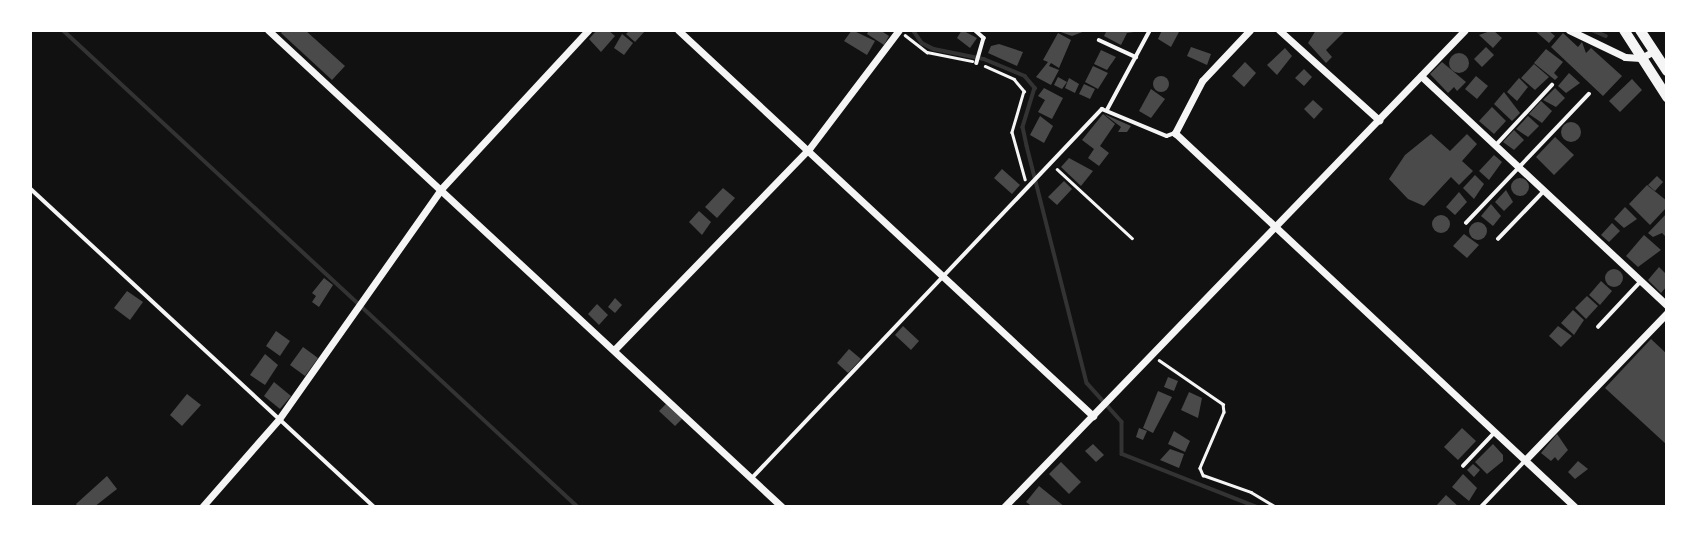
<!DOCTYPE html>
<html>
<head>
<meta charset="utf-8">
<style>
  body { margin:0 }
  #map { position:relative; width:1697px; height:537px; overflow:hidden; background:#111; font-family:"Titillium Web",sans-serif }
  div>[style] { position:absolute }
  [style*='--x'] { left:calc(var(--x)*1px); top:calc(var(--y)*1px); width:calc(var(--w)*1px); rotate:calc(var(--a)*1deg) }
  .stream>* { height:3.5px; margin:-1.75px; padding:0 1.75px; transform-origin:1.75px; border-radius:1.75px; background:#333 }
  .building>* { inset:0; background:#4a4a4a }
  .round { border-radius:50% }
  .path>* { height:2.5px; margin:-1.25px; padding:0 1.25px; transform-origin:1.25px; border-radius:1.25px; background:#f5f5f5 }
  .service>* { height:3.5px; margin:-1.75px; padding:0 1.75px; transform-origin:1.75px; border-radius:1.75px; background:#f5f5f5 }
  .minor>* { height:7px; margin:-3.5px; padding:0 3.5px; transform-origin:3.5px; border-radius:3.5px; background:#f5f5f5 }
  .primary>* { height:10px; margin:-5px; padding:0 5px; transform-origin:5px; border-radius:5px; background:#f5f5f5 }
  span { translate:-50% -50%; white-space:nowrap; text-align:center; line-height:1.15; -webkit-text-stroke:7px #fff; paint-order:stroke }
  .frame { position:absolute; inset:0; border:32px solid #fff; pointer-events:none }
</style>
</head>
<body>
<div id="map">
  <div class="stream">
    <div style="--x:63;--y:30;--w:702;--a:42.81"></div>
    <div style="--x:913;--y:30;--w:16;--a:55"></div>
    <div style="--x:922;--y:43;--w:13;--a:27"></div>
    <div style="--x:934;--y:49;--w:51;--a:11.3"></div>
    <div style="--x:984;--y:59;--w:44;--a:22.5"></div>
    <div style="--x:1025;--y:76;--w:16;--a:50"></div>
    <div style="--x:1035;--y:88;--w:41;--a:107.1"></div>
    <div style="--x:1023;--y:127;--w:19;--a:78"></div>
    <div style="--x:1027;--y:146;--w:244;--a:75.8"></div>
    <div style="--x:1087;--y:383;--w:52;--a:48.1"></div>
    <div style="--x:1122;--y:422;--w:32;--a:90"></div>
    <div style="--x:1122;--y:454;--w:145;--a:21.4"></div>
    <div style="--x:1592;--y:30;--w:15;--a:23"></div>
  </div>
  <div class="building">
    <div style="clip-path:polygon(283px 30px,305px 30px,345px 66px,332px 80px,281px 33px)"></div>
    <div style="clip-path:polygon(597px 30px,608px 30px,615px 36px,601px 52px,589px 39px)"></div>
    <div style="clip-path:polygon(630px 30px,643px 30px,645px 31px,635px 42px,626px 34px)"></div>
    <div style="clip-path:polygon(852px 30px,875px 41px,867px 55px,844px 41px)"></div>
    <div style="clip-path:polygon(869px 30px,880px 30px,889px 36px,884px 45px,867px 34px)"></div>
    <div style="clip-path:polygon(962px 30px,977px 38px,970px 48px,957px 38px)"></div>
    <div style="clip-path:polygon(1055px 30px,1082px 30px,1085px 31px,1072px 36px)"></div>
    <div style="clip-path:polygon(1107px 30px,1134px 30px,1134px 32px,1127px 33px,1121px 45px,1104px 36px)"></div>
    <div style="clip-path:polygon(1162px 30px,1180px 30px,1171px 47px,1158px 39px)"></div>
    <div style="clip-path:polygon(1316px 30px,1346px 30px,1326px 50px,1332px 57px,1326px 63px,1308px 43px)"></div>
    <div style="clip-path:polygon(1493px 30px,1502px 38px,1493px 48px,1479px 35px)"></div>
    <div style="clip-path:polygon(1534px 30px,1548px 30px,1555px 36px,1549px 43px)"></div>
    <div style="clip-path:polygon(1058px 33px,1071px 40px,1059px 68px,1051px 63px,1049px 66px,1059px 70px,1051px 85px,1036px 77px,1048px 62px,1043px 60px)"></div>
    <div style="clip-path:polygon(1563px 33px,1578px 47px,1582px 42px,1586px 53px,1591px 48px,1622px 76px,1603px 96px,1551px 47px)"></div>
    <div style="clip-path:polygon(622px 34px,633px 43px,624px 55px,614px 48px)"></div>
    <div style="clip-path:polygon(999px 44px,1023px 52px,1017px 66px,988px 53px,991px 46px)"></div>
    <div style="clip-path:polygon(1191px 47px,1211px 54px,1207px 65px,1187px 56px)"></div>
    <div style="clip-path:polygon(1486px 47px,1494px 55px,1482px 67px,1474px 59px)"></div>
    <div style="clip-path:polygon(1285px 48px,1292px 56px,1277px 75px,1267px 65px)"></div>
    <div style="clip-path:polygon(1546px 49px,1563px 62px,1554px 73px,1558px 77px,1555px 80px,1534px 63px)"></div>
    <div style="clip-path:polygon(1101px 50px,1116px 57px,1107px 70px,1094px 64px)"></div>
    <div class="round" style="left:1449px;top:53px;width:20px;height:20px"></div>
    <div style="clip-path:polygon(1245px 62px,1256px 73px,1244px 87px,1232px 76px)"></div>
    <div style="clip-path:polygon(1442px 62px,1466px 82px,1457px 91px,1454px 87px,1448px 93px,1430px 74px)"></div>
    <div style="clip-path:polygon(1534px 64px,1549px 77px,1535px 90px,1521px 78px)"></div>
    <div style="clip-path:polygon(1093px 66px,1108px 73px,1098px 89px,1085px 82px)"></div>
    <div style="clip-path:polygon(1304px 69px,1312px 77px,1304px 86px,1295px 78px)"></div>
    <div style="clip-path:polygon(1569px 73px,1580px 83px,1566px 93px,1558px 86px)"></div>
    <div class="round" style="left:1153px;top:76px;width:16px;height:16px"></div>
    <div style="clip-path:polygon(1476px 76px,1488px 86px,1477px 99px,1465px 89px)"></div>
    <div style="clip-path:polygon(1058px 77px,1067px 82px,1062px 89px,1054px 85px)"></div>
    <div style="clip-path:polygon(1069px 78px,1079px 84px,1075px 93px,1065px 88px)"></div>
    <div style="clip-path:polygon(1519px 78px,1528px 87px,1517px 101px,1507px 92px)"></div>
    <div style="clip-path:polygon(1632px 79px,1642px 90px,1620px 112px,1609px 101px)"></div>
    <div style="clip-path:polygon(1084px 84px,1095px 89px,1090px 99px,1079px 94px)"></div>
    <div style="clip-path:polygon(1044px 88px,1063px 98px,1052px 119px,1038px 112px,1045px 100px,1038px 96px)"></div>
    <div style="clip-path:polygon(1555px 88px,1565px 98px,1556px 107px,1543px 100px)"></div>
    <div style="clip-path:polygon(1151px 89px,1165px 99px,1151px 118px,1139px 111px)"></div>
    <div style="clip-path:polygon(1504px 92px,1520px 113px,1512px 121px,1494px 104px)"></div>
    <div style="clip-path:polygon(1313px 100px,1323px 109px,1314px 119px,1304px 109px)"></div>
    <div style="clip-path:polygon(1541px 101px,1552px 111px,1542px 123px,1529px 114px)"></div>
    <div style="clip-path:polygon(1492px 107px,1506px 121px,1494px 134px,1479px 121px)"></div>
    <div style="clip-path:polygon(1103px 114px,1115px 124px,1100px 146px,1109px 153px,1099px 166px,1088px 158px,1094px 149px,1082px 140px)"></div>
    <div style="clip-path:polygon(1104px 114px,1131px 126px,1127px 132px,1118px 132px,1121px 127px)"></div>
    <div style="clip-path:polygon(1040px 116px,1053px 126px,1044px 143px,1030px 135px)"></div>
    <div style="clip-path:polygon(1528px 116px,1539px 126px,1528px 137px,1516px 129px)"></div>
    <div class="round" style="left:1561px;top:122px;width:20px;height:20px"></div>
    <div style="clip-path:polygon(1514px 130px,1524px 140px,1514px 150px,1503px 142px)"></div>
    <div style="clip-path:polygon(1431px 134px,1450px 151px,1467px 134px,1477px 144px,1462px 161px,1473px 171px,1459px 185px,1451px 177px,1424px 206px,1408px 199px,1389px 179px,1405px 155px)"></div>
    <div style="clip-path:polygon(1555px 137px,1574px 155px,1554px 175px,1536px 157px)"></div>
    <div style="clip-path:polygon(1494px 155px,1502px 162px,1489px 180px,1479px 171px)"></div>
    <div style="clip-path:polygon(1069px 158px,1093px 171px,1081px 186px,1061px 167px)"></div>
    <div style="clip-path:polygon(1002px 169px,1020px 185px,1012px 194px,994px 178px)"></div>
    <div style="clip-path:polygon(1475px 175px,1484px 184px,1474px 199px,1463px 188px)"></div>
    <div style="clip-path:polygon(1657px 176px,1663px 182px,1655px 191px,1648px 185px)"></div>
    <div class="round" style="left:1511px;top:178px;width:18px;height:18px"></div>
    <div style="clip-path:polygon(1064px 181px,1072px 189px,1057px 205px,1048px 197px)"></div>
    <div style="clip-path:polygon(1647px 185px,1667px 201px,1667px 207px,1650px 225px,1629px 204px)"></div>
    <div style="clip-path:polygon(723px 188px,735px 198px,717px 218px,705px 207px)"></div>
    <div style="clip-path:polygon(1506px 190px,1513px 202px,1504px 211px,1495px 202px)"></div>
    <div style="clip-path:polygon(1459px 192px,1467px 202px,1455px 215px,1446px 207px)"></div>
    <div style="clip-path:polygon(1491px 204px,1501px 216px,1493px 226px,1481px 216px)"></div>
    <div style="clip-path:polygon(1625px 207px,1637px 219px,1624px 228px,1614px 219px)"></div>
    <div style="clip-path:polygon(699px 211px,711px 222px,702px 235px,689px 222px)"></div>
    <div style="clip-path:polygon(1667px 213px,1667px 238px,1662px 233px,1653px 237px,1648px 233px)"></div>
    <div class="round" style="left:1432px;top:215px;width:18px;height:18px"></div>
    <div class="round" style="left:1469px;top:222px;width:18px;height:18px"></div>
    <div style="clip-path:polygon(1612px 223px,1620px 231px,1609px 242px,1601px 235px)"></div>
    <div style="clip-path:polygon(1464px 234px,1479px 245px,1467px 258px,1453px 246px)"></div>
    <div style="clip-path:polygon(1644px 235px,1661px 250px,1638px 267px,1626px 256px)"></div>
    <div style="clip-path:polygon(1659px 267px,1667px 275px,1667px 286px,1661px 293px,1648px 280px)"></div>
    <div class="round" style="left:1605px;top:269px;width:18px;height:18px"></div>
    <div style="clip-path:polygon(324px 278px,333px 285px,319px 307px,312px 302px,316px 296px,312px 293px)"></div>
    <div style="clip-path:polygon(1601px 281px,1612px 291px,1600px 305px,1589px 295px)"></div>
    <div style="clip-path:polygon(127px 291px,143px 302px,130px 320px,114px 308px)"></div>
    <div style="clip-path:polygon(1587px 296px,1598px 306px,1586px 319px,1575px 308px)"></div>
    <div style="clip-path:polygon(615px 298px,622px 305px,615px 313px,608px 307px)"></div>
    <div style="clip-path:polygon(597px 304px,608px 315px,599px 325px,588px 314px)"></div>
    <div style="clip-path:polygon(1573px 310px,1584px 320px,1574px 335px,1561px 323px)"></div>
    <div style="clip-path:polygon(903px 326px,919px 341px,911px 350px,895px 335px)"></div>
    <div style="clip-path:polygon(1558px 326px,1572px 336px,1561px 347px,1549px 336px)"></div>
    <div style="clip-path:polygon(276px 331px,290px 341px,280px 356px,266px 346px)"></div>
    <div style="clip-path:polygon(1651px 339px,1667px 354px,1667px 445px,1605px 388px)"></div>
    <div style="clip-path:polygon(303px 347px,318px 358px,305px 376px,290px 365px)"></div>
    <div style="clip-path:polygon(849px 349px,861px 359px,848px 373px,837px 363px)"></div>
    <div style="clip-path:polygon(265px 354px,278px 365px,265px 385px,250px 375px)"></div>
    <div style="clip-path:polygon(1168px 377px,1178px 381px,1174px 391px,1164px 387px)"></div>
    <div style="clip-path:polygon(274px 382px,291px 396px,280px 409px,264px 396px)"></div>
    <div style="clip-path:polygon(1158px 391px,1172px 397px,1153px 433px,1143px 428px)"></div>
    <div style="clip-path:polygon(1189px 392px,1202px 398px,1198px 418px,1181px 410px)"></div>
    <div style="clip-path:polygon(187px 394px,201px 405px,182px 426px,170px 415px)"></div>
    <div style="clip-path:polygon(666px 404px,682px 419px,675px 426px,659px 411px)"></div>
    <div style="clip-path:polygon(1139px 428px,1147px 431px,1143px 440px,1136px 437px)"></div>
    <div style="clip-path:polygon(1462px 428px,1476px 441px,1458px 460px,1444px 447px)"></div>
    <div style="clip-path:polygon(1174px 431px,1190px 441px,1185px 452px,1168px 444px)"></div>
    <div style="clip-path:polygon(1557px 434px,1568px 450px,1558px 461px,1555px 457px,1551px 461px,1541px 453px)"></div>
    <div style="clip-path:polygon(1093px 444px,1104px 455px,1096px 462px,1085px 451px)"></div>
    <div style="clip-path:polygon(1493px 444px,1503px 455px,1503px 461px,1487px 474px,1475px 462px)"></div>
    <div style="clip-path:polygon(1170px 449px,1184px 454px,1179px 468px,1160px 460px)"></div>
    <div style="clip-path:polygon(1578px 461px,1588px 469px,1575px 479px,1568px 472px)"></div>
    <div style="clip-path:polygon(1061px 462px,1081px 482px,1069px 494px,1049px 474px)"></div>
    <div style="clip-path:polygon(1473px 464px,1480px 470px,1474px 477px,1467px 470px)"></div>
    <div style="clip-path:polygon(1463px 474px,1477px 488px,1469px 501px,1452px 487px)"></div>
    <div style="clip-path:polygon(107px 476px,117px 489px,94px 507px,78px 507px,76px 504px)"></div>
    <div style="clip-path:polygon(1039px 486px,1065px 507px,1033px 507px,1026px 502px)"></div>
    <div style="clip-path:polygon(1446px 495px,1459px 507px,1435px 507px)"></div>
  </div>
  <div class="path">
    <div style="--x:905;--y:35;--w:28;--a:38"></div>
    <div style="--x:927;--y:52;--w:46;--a:11.3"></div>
    <div style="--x:985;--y:66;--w:32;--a:24"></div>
    <div style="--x:1014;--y:79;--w:16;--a:50"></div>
    <div style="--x:1024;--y:91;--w:43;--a:106.3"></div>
    <div style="--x:1012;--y:132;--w:49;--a:74.5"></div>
    <div style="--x:1057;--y:169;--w:102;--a:42.6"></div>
    <div style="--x:1159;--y:360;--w:78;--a:34.5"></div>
    <div style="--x:1223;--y:404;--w:8;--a:83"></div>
    <div style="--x:1224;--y:412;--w:61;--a:113.2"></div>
    <div style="--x:1200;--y:468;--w:8;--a:67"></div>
    <div style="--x:1203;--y:475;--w:51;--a:19.5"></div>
    <div style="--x:1251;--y:492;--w:29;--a:31"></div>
  </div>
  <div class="service">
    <div style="--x:975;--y:30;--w:12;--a:42"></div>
    <div style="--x:984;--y:38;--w:26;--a:106"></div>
    <div style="--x:1099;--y:40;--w:41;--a:24.7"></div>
    <div style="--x:1107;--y:110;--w:91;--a:-61.7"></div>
    <div style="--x:1496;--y:145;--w:82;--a:-47"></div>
    <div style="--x:30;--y:188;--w:469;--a:42.8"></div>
    <div style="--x:1466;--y:223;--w:178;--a:-46.4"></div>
    <div style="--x:1498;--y:239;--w:66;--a:-46.2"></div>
    <div style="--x:1598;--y:327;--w:63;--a:-46.9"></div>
    <div style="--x:1463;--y:466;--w:47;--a:-46.7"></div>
    <div style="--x:753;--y:477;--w:507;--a:-46.52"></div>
    <div style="--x:1102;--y:109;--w:70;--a:22.6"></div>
    <div style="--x:1167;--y:136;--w:9;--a:-21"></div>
    <div style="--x:1481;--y:507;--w:62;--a:-46.3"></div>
  </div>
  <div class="minor">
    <div style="--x:268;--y:30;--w:701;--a:42.86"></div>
    <div style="--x:678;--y:30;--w:567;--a:42.93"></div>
    <div style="--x:1250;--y:30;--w:70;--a:133.3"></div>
    <div style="--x:1202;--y:81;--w:59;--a:117.4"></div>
    <div style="--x:1175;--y:133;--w:548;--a:43.08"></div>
    <div style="--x:1279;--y:30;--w:135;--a:42"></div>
    <div style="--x:1569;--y:30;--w:62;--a:25.7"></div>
    <div style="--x:1625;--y:57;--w:16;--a:4"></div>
    <div style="--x:1641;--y:58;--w:15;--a:-28"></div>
    <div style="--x:1421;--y:76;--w:336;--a:43"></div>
    <div style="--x:615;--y:349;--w:279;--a:-45.9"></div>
    <div style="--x:809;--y:149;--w:149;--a:-52.9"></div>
    <div style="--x:1525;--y:460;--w:204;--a:-46"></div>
    <div style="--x:202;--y:507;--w:117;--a:-48.8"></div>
    <div style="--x:279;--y:419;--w:281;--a:-54.8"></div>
    <div style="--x:441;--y:189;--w:217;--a:-47.2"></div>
    <div style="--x:1004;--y:507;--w:663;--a:-45.98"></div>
  </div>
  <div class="primary">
    <div style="--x:1624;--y:30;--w:80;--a:57.3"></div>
    <div style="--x:1640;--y:30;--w:49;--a:56.6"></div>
  </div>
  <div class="frame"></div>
</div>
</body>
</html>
